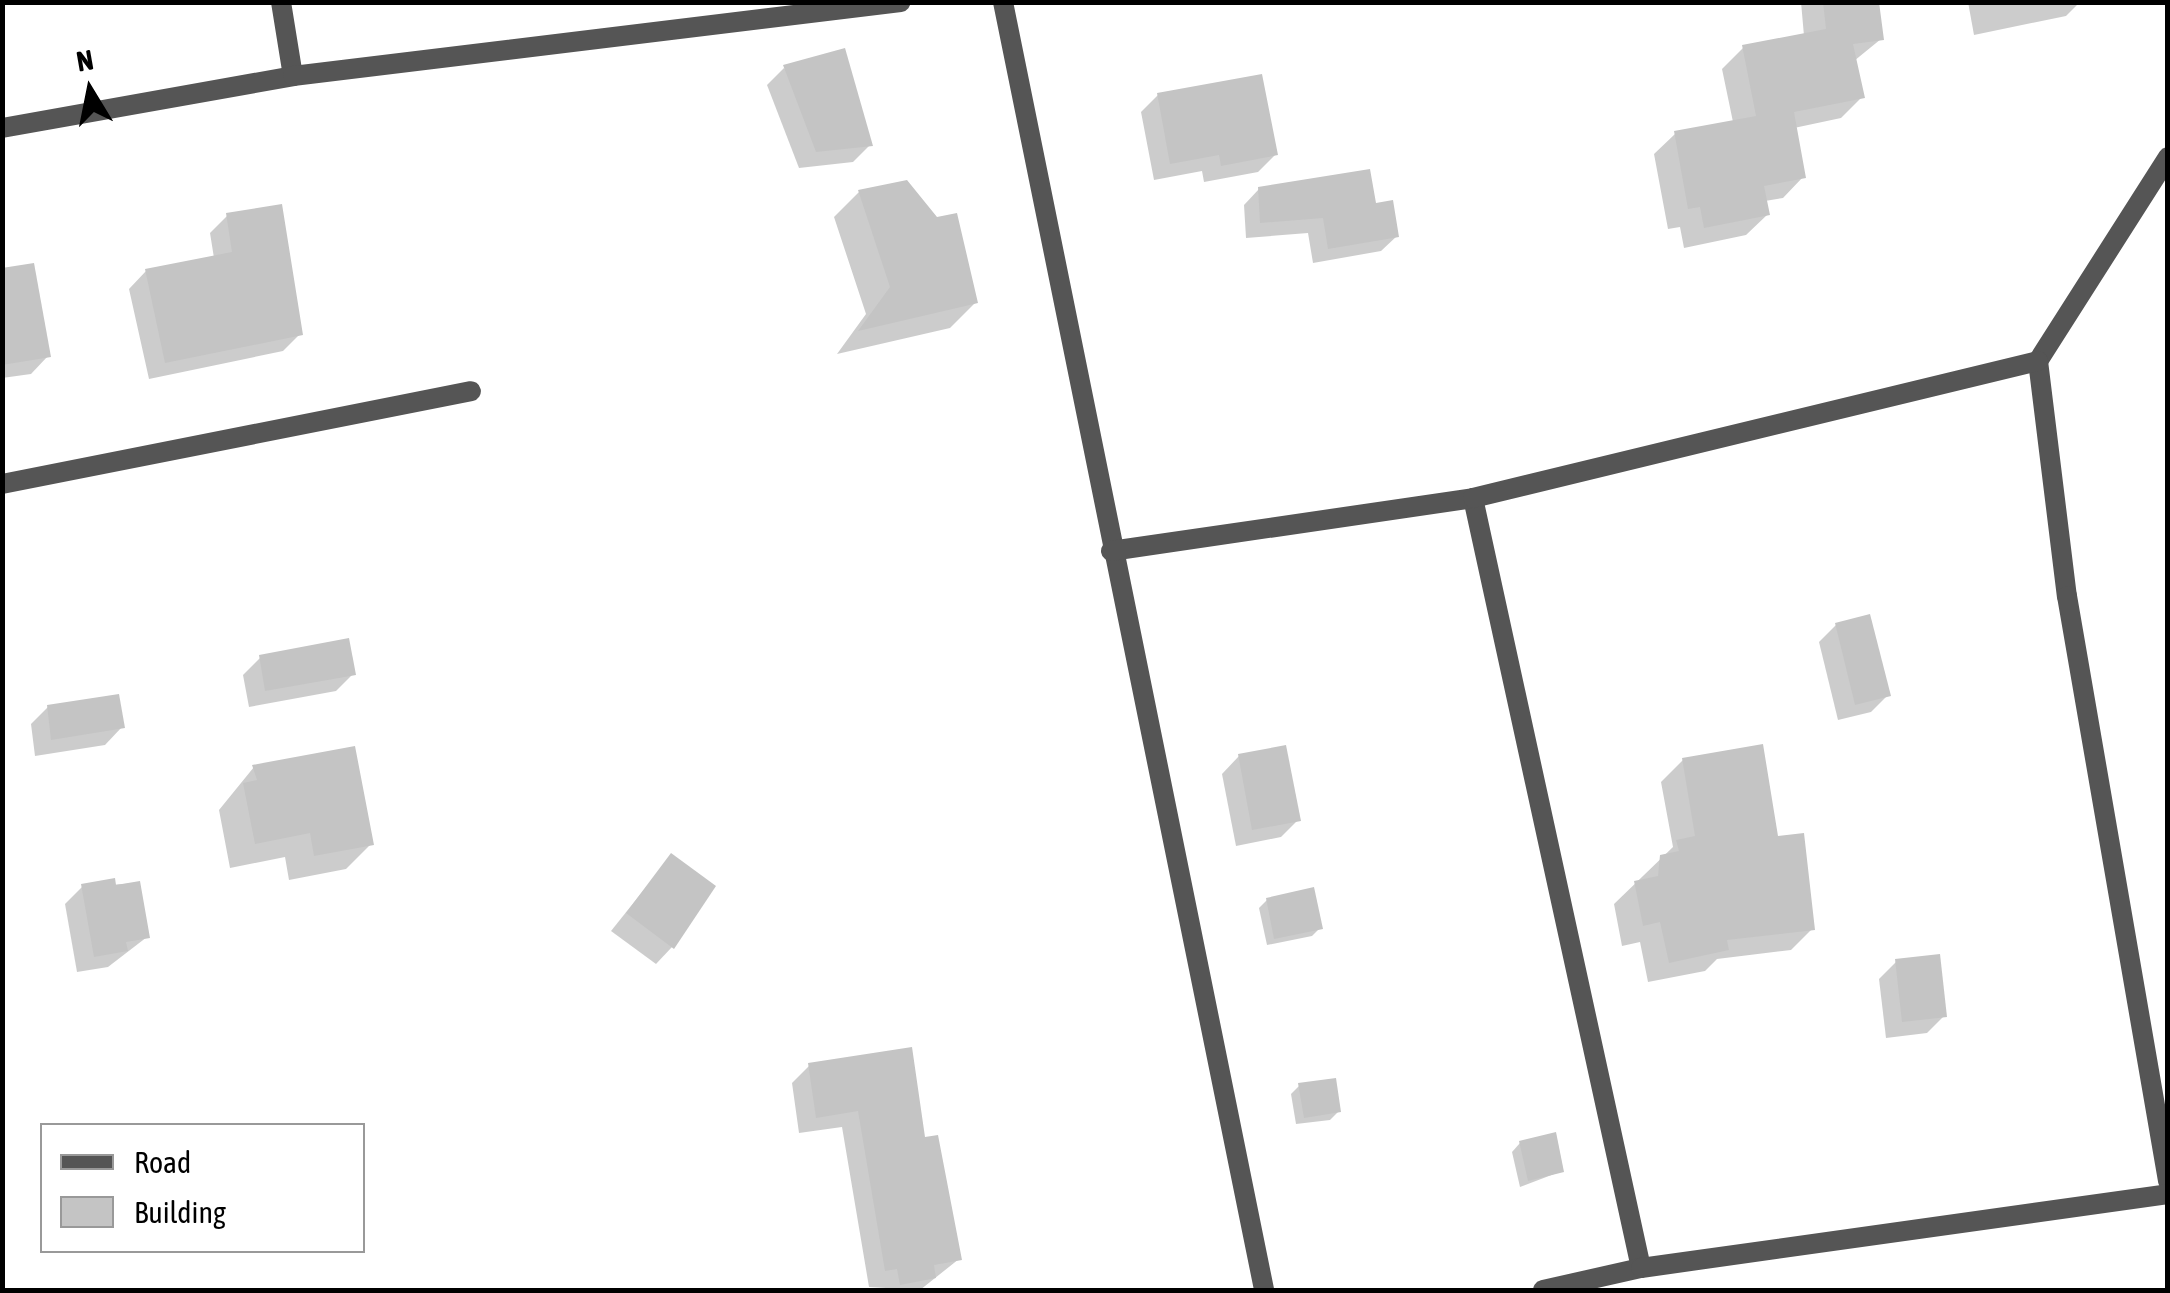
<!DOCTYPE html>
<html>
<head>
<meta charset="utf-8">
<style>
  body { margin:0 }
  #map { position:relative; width:2170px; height:1293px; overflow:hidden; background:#fff; font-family:"Asap Condensed",sans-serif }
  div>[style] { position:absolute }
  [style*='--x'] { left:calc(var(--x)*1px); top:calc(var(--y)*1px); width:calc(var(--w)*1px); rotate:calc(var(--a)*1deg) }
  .shadow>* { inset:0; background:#0003 }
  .building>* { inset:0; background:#c4c4c4 }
  .street>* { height:20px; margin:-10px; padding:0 10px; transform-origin:10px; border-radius:10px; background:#555 }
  span { translate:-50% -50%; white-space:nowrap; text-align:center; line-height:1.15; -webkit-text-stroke:8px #fff; paint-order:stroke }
  .frame { position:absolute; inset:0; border:5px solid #000; pointer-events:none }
  .legend { position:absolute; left:40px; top:1123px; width:325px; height:130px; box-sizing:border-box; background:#fff; border:2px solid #999; margin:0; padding:12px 18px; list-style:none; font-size:30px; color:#000 }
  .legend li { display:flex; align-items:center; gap:20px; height:50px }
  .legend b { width:50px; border:2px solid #999 }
  .north { position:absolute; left:40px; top:40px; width:100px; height:100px; -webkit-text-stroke:8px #fff; paint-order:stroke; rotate:350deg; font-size:28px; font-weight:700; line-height:40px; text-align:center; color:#000 }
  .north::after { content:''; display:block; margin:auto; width:35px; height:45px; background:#000; clip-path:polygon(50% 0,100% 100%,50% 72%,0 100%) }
</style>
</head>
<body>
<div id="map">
  <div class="shadow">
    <div style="clip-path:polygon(1801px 2px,1857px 2px,1881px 39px,1854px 61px,1862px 97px,1841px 118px,1794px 128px,1803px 177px,1783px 198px,1765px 201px,1767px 215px,1746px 235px,1684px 248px,1680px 227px,1668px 229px,1654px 154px,1675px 134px,1733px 122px,1722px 69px,1743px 48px,1804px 36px)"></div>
    <div style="clip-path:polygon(1968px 2px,2080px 2px,2066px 16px,1974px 35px)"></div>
    <div style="clip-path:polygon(784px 68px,870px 145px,853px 162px,799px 168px,767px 85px)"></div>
    <div style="clip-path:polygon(1158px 95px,1275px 155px,1258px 172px,1204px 182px,1202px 171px,1154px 180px,1141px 112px)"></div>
    <div style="clip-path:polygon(1259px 189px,1374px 206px,1397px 236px,1381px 251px,1313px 263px,1308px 233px,1246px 238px,1244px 205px)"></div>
    <div style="clip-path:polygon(859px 192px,976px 302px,950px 328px,837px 354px,866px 314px,834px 217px)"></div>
    <div style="clip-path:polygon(227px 216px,300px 334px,283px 351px,149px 379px,129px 289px,146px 271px,214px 258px,210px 233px)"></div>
    <div style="clip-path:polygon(2px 271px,48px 356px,31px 374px,2px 378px)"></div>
    <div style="clip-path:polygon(1836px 625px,1888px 695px,1871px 712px,1838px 720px,1819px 642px)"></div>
    <div style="clip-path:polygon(260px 658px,353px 674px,336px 691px,249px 707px,243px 675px)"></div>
    <div style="clip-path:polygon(48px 707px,122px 727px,105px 745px,35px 756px,31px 724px)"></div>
    <div style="clip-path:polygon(1239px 756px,1298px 820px,1281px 837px,1236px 846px,1222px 774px)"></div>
    <div style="clip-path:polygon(1683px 760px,1776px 839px,1812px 929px,1791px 950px,1717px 959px,1705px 971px,1648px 982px,1640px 942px,1622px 946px,1614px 904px,1673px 847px,1661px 782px)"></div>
    <div style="clip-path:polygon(254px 767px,371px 844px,346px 869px,289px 880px,285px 857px,230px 868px,219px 810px)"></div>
    <div style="clip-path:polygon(671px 856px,672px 947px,656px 964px,611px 931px)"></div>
    <div style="clip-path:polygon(138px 883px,147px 937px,108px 967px,77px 972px,65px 904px,82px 887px)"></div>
    <div style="clip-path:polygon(1267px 900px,1320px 928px,1312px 936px,1267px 945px,1259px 908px)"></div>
    <div style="clip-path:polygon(1896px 962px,1944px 1016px,1927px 1033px,1886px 1038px,1879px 979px)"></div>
    <div style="clip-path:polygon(809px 1066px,923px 1139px,959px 1259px,920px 1290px,869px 1287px,842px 1127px,799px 1133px,792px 1083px)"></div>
    <div style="clip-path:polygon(1299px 1086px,1338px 1112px,1330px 1120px,1296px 1124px,1291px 1094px)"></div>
    <div style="clip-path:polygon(1520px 1143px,1562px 1171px,1520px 1187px,1512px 1152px)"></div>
  </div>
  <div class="building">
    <div style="clip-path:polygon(1823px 2px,1879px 2px,1884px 40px,1853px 44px,1865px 98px,1794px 112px,1806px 178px,1764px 186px,1770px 215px,1704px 228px,1700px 207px,1688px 209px,1674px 131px,1756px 116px,1742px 45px,1826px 29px)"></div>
    <div style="clip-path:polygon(845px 48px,873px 146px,816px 152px,783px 65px)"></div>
    <div style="clip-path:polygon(1262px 74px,1278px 155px,1221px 166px,1219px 155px,1170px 164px,1157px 93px)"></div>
    <div style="clip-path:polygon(1370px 169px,1376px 203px,1393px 200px,1399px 237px,1328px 249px,1323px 218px,1260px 223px,1258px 187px)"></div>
    <div style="clip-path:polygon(907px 180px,937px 217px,957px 213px,978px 303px,858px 331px,890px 287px,858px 190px)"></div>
    <div style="clip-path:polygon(282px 204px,303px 335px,165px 363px,145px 269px,232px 252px,226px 213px)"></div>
    <div style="clip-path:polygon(34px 263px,51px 357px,2px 365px,2px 268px)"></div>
    <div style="clip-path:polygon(1870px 614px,1891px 696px,1855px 705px,1835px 623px)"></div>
    <div style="clip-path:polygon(349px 638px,356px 675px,265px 691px,259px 655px)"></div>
    <div style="clip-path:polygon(119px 694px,125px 728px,51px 740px,47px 705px)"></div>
    <div style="clip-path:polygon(1763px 744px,1778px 836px,1804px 833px,1815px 930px,1727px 940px,1729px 950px,1669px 963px,1660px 922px,1643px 926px,1634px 881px,1658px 876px,1660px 855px,1679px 851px,1676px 840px,1695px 836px,1682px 758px)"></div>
    <div style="clip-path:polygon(1286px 745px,1301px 821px,1252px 830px,1238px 754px)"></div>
    <div style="clip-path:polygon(355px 746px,374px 845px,314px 856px,310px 833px,255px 844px,243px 783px,257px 780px,252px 765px)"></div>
    <div style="clip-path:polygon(671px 853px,716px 886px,674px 949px,626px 913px)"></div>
    <div style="clip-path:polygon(115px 878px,116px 885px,140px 881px,150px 938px,126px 942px,128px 951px,94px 957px,81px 884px)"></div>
    <div style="clip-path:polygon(1314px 887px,1323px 929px,1274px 939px,1266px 898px)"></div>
    <div style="clip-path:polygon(1940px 954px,1947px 1017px,1902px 1022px,1895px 959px)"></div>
    <div style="clip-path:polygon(912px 1047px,925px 1137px,938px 1135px,962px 1260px,934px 1265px,936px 1278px,900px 1285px,897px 1269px,885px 1271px,858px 1111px,816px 1118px,808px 1063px)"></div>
    <div style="clip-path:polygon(1336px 1078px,1341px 1112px,1304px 1118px,1298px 1083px)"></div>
    <div style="clip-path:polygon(1556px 1132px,1564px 1172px,1528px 1181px,1519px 1141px)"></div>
  </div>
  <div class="street">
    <div style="--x:281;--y:2;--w:75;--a:80.8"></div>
    <div style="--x:1003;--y:2;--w:1314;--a:78.54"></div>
    <div style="--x:2;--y:128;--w:296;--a:-10.1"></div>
    <div style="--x:293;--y:76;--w:612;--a:-6.94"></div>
    <div style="--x:2168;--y:157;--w:242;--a:122.5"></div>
    <div style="--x:2038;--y:361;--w:237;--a:83"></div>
    <div style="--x:2067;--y:596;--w:594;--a:80.2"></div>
    <div style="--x:2;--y:484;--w:478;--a:-11.2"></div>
    <div style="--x:1473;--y:498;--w:788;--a:77.69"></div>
    <div style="--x:1111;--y:551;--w:366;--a:-8.3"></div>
    <div style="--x:1473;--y:498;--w:581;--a:-13.63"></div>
    <div style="--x:1543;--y:1290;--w:100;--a:-12.7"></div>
    <div style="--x:1641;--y:1268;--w:532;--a:-7.99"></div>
  </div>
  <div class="frame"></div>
  <ul class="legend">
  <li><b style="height:12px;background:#555"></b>Road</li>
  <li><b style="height:28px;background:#c4c4c4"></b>Building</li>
  </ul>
  <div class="north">N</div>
</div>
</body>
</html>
